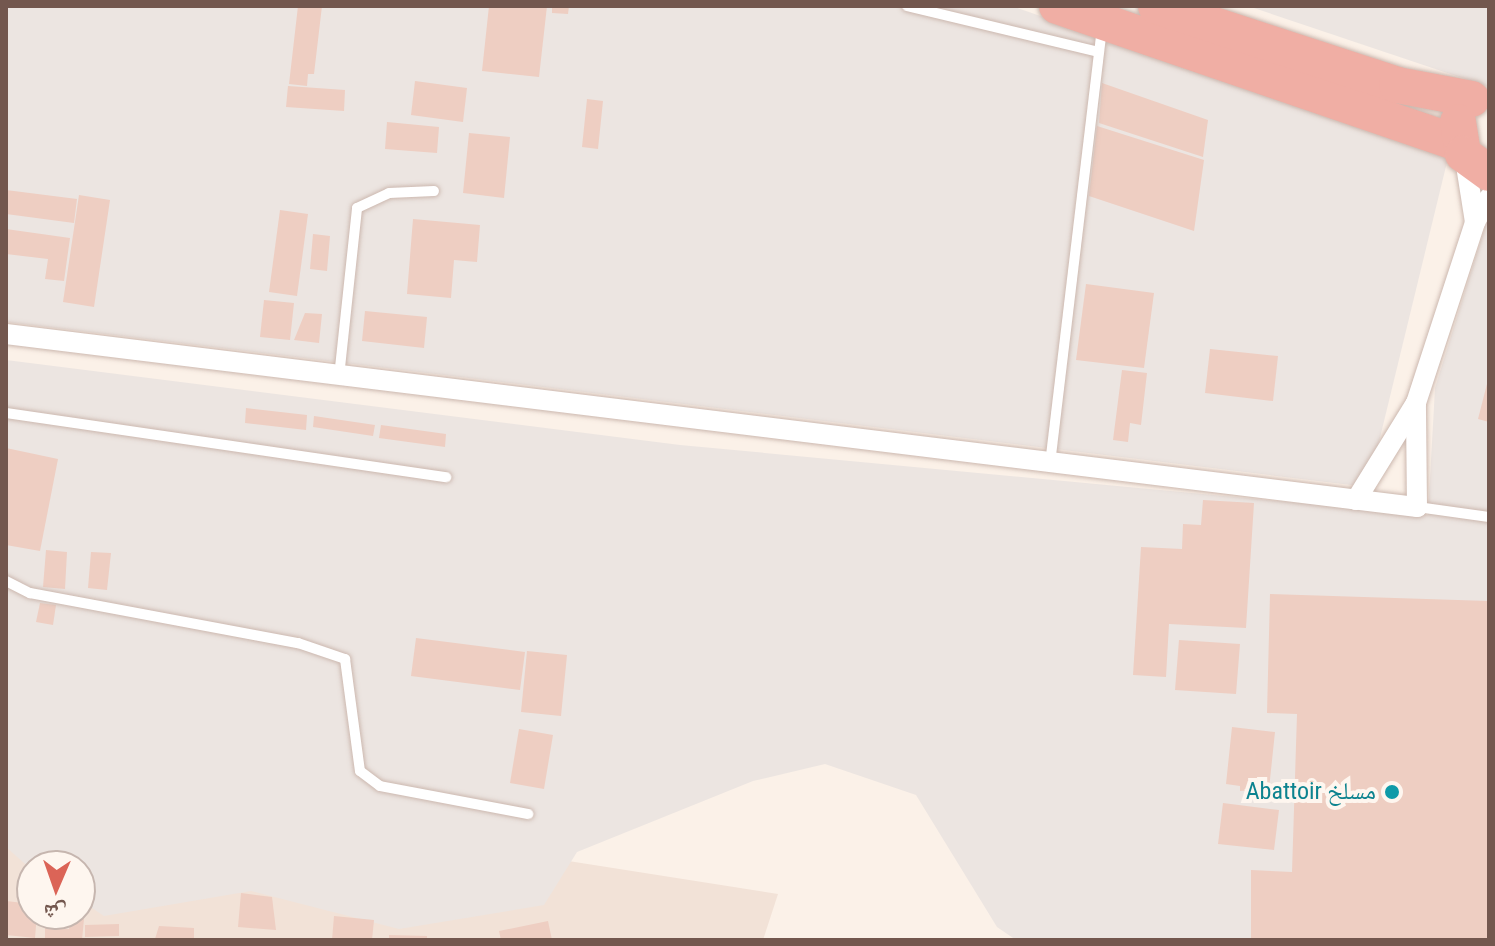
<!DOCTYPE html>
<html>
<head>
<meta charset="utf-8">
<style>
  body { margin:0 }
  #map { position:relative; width:1495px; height:946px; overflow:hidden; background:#fbf1e8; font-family:"Roboto Condensed","Noto Naskh Arabic",sans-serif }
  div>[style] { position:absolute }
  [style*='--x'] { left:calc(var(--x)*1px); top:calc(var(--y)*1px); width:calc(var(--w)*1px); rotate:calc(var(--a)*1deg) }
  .residential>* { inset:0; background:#f2e2d7 }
  .industrial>* { inset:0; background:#ece5e1 }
  .building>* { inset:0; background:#eecec2 }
  .roads { filter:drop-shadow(0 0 2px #ccb8af) drop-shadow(0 0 2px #ccb8af) }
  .lane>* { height:10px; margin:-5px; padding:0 5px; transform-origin:5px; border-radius:5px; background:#fff }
  .street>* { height:20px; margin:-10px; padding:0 10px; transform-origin:10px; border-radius:10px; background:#fff }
  .highway>* { height:36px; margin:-18px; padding:0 18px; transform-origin:18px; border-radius:18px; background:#f0aea4 }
  .dots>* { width:22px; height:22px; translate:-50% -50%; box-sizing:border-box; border:4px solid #fef6ef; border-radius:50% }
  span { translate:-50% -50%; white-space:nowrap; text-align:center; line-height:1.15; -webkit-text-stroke:8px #fef6ef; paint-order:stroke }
  .culture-label { font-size:24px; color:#0d838f }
  .right { translate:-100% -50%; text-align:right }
  .frame { position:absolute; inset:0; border:8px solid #73574e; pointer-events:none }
  .north { position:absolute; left:16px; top:850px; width:80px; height:80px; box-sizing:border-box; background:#fef6ef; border:2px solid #c6b6af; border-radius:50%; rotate:182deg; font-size:22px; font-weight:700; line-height:32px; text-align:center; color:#73574e }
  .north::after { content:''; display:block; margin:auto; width:28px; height:36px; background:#db6457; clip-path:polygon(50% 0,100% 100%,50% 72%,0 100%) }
</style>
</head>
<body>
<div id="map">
  <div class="residential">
    <div style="clip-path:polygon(evenodd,6px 678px,122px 791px,778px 894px,763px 940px,6px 940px,6px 678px,32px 866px,80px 866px,80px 914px,32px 914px,32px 866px)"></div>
  </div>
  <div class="industrial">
    <div style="clip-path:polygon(6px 6px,1012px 6px,1448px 158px,1368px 487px,6px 322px)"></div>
    <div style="clip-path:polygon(1248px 6px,1489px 6px,1489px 87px)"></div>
    <div style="clip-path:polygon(1489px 214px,1489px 940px,1016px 940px,997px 927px,916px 795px,825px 764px,753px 781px,577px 852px,544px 905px,399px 929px,251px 891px,104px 916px,80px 900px,80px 866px,32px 870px,6px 847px,6px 360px,680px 445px,1428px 515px,1435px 388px)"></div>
  </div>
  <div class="building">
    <div style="clip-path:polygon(298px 6px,322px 6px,314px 74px,308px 74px,307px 86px,289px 84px)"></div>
    <div style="clip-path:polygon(489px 6px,547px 6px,539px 77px,482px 71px)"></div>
    <div style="clip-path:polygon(552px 6px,569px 6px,568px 14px,552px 13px)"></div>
    <div style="clip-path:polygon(415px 81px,467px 88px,463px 122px,411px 115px)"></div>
    <div style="clip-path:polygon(1102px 83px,1208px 120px,1203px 157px,1099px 123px)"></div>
    <div style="clip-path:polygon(288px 86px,345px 90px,344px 111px,286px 107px)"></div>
    <div style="clip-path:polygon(587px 99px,603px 101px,598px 149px,582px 147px)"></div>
    <div style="clip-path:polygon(387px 122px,439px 127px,437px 153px,385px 149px)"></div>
    <div style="clip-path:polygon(1097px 126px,1204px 160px,1194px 231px,1089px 196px)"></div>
    <div style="clip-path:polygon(469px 133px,510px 137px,504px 198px,463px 193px)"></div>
    <div style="clip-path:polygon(6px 190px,77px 199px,74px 223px,6px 214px)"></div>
    <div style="clip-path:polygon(79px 195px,110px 200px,94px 307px,63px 302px)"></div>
    <div style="clip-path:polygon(280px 210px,308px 214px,297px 296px,269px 292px)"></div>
    <div style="clip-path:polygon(413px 219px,480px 225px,477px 262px,454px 260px,451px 298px,407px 294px)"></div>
    <div style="clip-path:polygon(6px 229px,70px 238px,64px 281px,45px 279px,48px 259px,6px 254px)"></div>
    <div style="clip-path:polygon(313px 234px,330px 236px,327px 271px,310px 269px)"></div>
    <div style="clip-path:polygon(1086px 284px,1154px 293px,1144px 368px,1076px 360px)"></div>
    <div style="clip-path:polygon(264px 300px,294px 303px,290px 340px,260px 337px)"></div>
    <div style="clip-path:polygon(365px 311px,427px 317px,424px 348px,362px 341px)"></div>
    <div style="clip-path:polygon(305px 313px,322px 314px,319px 343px,294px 340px)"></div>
    <div style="clip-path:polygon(1210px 349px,1278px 356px,1273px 401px,1205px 393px)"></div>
    <div style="clip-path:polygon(1122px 370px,1147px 373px,1141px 425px,1130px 423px,1128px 442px,1113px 440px)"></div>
    <div style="clip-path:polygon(1488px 380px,1489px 380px,1489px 422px,1478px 419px)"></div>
    <div style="clip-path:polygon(246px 408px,307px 415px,306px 430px,245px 423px)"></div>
    <div style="clip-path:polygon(314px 416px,375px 425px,373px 436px,313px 427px)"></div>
    <div style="clip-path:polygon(381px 425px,446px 434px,445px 447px,379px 438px)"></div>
    <div style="clip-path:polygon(6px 448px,58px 459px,40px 551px,6px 545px)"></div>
    <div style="clip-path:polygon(1203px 500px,1254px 503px,1246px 628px,1169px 624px,1166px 677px,1133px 675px,1141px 547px,1182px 549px,1183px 524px,1201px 525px)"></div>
    <div style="clip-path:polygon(46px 550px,67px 552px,65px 589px,43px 587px)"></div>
    <div style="clip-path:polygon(91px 552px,111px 553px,107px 590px,88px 588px)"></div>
    <div style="clip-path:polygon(1270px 594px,1489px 601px,1489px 940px,1251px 940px,1251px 870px,1292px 872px,1297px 714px,1267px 713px)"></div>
    <div style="clip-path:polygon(40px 603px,56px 605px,53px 625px,36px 622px)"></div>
    <div style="clip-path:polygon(416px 638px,525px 652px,520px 690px,411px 676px)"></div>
    <div style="clip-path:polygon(1179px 640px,1240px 644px,1236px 694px,1175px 690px)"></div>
    <div style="clip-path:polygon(527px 651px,567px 655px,561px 716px,521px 712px)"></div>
    <div style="clip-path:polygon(1232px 727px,1275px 732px,1269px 789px,1240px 791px,1240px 786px,1226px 784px)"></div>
    <div style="clip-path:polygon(519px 729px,553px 735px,544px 789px,510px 783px)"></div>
    <div style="clip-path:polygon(1223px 803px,1279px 810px,1274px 850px,1218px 844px)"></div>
    <div style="clip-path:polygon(241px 893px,272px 897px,276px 930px,238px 927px)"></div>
    <div style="clip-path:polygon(6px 901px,32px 904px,32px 914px,37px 914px,35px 938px,6px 935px)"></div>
    <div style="clip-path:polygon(334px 916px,374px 920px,372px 940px,332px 940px)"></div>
    <div style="clip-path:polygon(70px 918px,84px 919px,82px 940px,45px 939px,45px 927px,69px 929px)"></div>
    <div style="clip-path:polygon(548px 921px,552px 940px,501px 940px,499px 931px)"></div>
    <div style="clip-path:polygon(119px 924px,119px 936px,85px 937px,85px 925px)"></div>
    <div style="clip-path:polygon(159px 926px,194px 928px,194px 940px,155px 939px)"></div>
    <div style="clip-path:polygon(389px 935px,427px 936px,427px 940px,389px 940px)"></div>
  </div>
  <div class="roads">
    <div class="lane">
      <div style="--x:907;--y:6;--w:197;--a:13.5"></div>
      <div style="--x:339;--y:377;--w:170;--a:-83.9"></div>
      <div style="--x:357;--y:208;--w:35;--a:-25"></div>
      <div style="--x:389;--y:193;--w:45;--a:-2.5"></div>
      <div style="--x:6;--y:413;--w:445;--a:8.3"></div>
      <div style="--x:1050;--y:464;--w:440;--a:-83.2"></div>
      <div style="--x:1417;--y:507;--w:73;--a:7.9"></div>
      <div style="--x:6;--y:581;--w:27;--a:27"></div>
      <div style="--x:30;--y:593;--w:273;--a:10.6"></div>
      <div style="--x:298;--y:643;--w:50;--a:18.8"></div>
      <div style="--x:345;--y:659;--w:113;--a:82.4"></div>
      <div style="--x:360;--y:771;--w:25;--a:37"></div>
      <div style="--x:380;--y:786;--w:151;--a:10.7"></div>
    </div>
    <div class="street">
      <div style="--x:1465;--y:159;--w:64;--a:81"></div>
      <div style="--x:6;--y:334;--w:1422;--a:6.99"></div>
      <div style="--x:1417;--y:507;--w:104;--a:-90.6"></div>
      <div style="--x:1356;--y:500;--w:114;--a:-58.3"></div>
      <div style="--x:1416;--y:403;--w:190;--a:-71.9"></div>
      <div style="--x:1475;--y:222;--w:28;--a:-60"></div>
    </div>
    <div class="highway">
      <div style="--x:1057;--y:6;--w:424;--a:18.9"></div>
      <div style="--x:1156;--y:6;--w:254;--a:18.1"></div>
      <div style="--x:1397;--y:85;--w:76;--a:10.6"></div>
      <div style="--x:1458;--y:122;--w:32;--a:81"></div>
      <div style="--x:1463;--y:154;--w:32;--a:36"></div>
    </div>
  </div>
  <div class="dots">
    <div style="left:1392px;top:792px;background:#0f9aa8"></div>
  </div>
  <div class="culture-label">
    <span class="right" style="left:1376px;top:792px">Abattoir مسلخ</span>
  </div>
  <div class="frame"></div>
  <div class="north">ش</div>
</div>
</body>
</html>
